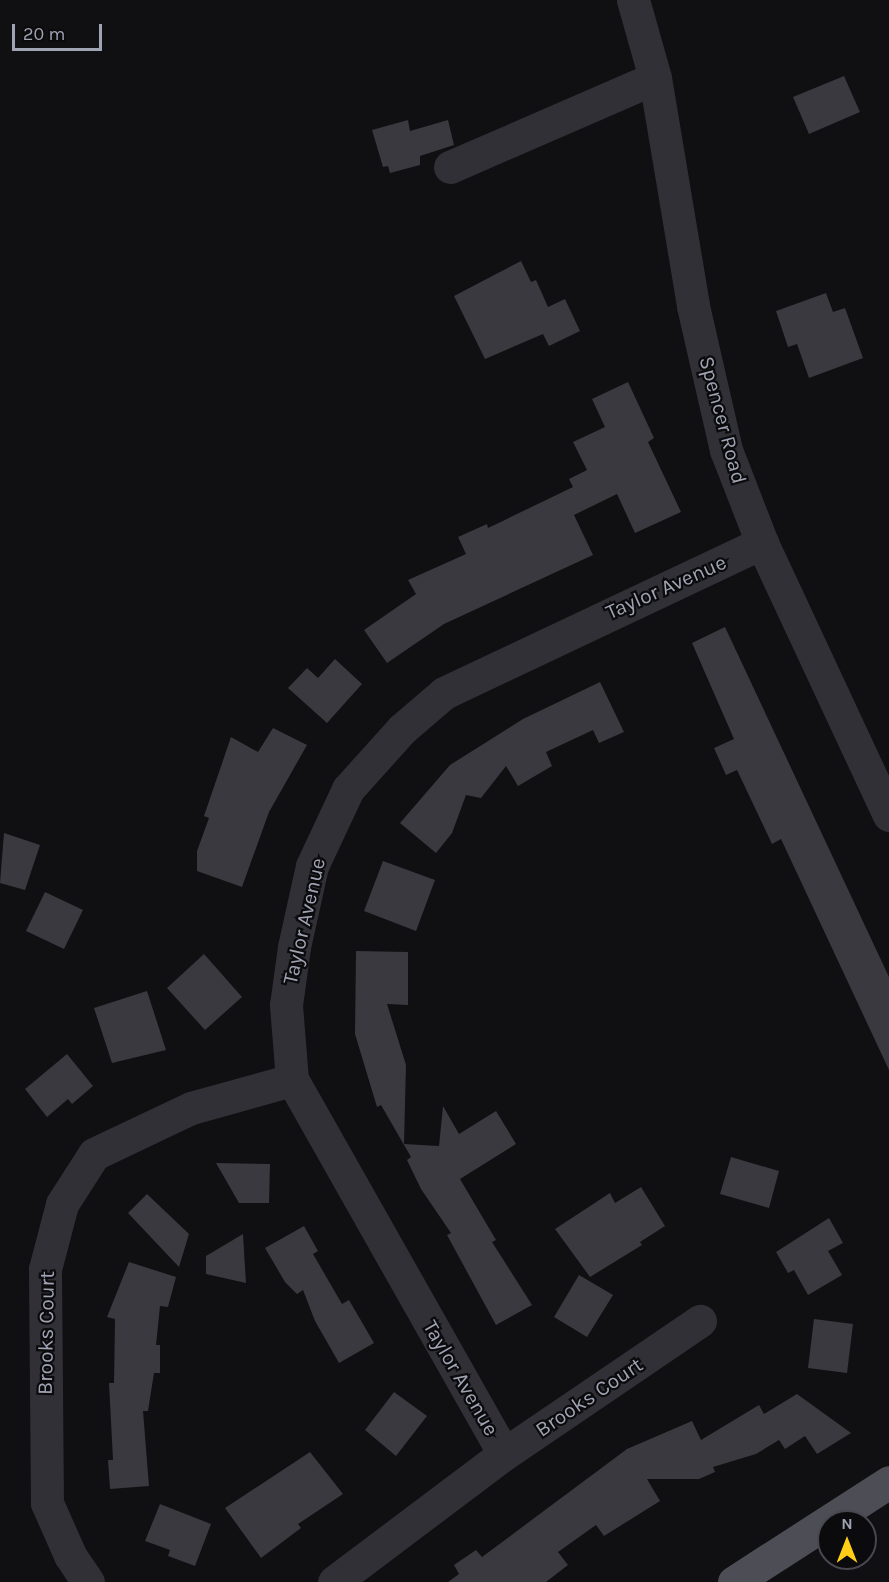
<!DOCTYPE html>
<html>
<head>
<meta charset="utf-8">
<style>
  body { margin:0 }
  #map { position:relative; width:889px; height:1582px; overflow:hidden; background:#100f11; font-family:Karla,sans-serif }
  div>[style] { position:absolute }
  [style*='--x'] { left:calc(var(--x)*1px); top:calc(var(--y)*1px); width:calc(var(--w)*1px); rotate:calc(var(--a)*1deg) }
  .building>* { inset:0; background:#39393f }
  .minor>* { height:33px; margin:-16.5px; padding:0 16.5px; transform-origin:16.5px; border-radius:16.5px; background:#303036 }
  .major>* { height:33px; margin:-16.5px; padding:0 16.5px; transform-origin:16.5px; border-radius:16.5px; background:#4c4d55 }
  span { translate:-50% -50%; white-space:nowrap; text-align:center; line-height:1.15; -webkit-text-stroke:4.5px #0b0a0c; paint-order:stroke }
  .street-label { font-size:21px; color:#9fa3b3 }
  .north { position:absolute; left:817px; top:1510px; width:60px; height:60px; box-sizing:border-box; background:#0b0a0c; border:2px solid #46474f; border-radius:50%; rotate:0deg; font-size:16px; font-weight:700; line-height:24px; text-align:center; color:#9fa3b3 }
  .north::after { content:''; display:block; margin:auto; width:21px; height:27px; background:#ffce19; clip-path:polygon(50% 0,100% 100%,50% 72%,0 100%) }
  .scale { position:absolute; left:12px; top:24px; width:90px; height:27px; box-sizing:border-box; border:3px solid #9fa3b3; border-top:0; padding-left:8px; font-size:18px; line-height:21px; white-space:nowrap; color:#9fa3b3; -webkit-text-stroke:4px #0b0a0c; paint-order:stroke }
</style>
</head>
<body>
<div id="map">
  <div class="building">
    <div style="clip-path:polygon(844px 76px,860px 112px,809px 134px,793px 97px)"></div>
    <div style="clip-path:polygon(408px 120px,410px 131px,448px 120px,454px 145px,420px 156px,420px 165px,390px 173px,388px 166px,383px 167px,372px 130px)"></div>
    <div style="clip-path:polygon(521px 261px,531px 282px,536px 280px,548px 307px,565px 299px,580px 331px,549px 346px,543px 334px,485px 359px,454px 296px)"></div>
    <div style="clip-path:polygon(826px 293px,833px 312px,845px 308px,863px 358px,809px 378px,797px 344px,788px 347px,776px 311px)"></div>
    <div style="clip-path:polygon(628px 382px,654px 438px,648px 442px,681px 512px,635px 533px,617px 494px,574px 515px,593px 555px,444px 624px,387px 663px,364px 630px,416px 594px,408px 580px,466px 554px,458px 537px,487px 524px,488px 528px,573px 487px,569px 479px,587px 470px,573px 442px,605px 427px,592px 399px)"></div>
    <div style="clip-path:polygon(725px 627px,889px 977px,889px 1070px,781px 839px,772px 844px,737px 770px,726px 775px,714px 748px,734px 739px,692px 643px)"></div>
    <div style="clip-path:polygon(335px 659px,362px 684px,327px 723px,288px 688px,307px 668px,318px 678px)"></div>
    <div style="clip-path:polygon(600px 682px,624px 732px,599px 743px,593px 730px,546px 752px,552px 766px,518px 786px,506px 766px,481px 798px,466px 795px,452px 833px,436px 853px,400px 823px,450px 765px,523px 719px)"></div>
    <div style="clip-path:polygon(273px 728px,307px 745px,269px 812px,242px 887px,197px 871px,197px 851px,209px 818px,204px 816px,231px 737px,258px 752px)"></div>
    <div style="clip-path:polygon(4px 833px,40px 845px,25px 890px,0 883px)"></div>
    <div style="clip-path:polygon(383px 861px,435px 880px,416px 931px,364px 911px)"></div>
    <div style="clip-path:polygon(45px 892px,83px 910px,64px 949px,26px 931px)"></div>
    <div style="clip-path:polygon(356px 951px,408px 952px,408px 1005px,387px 1004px,406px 1065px,404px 1144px,439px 1146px,443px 1106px,459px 1134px,496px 1111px,516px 1144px,460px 1179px,496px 1240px,492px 1242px,532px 1305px,496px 1325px,447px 1235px,451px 1233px,421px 1189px,407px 1160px,411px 1157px,381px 1105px,377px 1107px,355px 1034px)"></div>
    <div style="clip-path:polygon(204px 954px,242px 997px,205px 1030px,167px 988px)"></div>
    <div style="clip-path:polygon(147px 991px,166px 1050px,112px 1063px,94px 1008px)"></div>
    <div style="clip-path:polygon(67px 1054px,93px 1086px,72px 1104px,68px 1099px,47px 1117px,25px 1089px)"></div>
    <div style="clip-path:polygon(731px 1157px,779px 1171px,769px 1208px,720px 1194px)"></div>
    <div style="clip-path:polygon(216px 1163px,270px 1164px,269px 1203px,239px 1203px)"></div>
    <div style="clip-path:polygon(641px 1187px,665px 1226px,640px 1242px,642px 1245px,590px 1277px,555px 1229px,610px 1193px,615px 1203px)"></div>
    <div style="clip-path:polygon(147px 1194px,189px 1234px,179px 1267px,128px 1213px)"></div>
    <div style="clip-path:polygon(829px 1218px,843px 1243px,828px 1251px,842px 1275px,808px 1295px,794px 1270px,788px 1273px,776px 1252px)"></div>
    <div style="clip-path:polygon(304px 1226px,318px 1251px,313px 1254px,342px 1304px,349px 1300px,374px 1343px,339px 1363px,315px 1321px,303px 1290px,297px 1294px,285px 1282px,265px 1248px)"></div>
    <div style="clip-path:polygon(243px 1234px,246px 1283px,206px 1274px,206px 1256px)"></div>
    <div style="clip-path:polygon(129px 1262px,176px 1277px,168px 1307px,160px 1306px,156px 1345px,160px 1345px,160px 1373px,154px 1373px,148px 1411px,143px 1411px,149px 1486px,110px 1489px,108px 1460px,113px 1460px,109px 1383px,114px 1383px,115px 1319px,107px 1317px)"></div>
    <div style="clip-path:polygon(579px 1275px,613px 1295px,587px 1337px,554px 1317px)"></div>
    <div style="clip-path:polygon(814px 1319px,853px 1324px,847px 1373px,808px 1368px)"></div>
    <div style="clip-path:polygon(394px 1392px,427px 1416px,396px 1456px,365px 1430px)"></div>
    <div style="clip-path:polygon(797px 1394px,851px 1433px,817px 1454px,805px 1436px,785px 1449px,779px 1440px,756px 1454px,713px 1467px,715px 1472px,699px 1479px,647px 1479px,660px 1501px,604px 1536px,596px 1525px,558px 1552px,568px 1565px,546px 1582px,448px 1582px,459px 1574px,454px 1565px,476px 1550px,482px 1557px,627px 1449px,692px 1421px,701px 1440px,759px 1405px,764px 1414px)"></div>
    <div style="clip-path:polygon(310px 1452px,343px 1494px,298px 1524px,301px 1528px,261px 1558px,225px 1508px)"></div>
    <div style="clip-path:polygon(160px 1504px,211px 1524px,195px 1566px,168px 1556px,170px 1550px,145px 1541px)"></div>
  </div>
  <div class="minor">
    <div style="--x:633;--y:0;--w:81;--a:74.2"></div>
    <div style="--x:655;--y:78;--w:231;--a:80.5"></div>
    <div style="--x:693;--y:306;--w:148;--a:77.1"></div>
    <div style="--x:726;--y:450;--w:100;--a:68.8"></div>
    <div style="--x:762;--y:543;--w:300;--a:65"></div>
    <div style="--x:450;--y:167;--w:223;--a:-23.5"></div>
    <div style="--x:504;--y:1454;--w:430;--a:-119.5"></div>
    <div style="--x:292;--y:1080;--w:75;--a:-94.6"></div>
    <div style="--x:286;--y:1005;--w:59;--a:-82.1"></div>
    <div style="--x:294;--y:947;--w:83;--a:-77.5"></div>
    <div style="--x:312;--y:866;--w:85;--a:-64.9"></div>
    <div style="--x:348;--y:789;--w:81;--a:-48"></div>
    <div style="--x:402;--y:729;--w:55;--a:-40.6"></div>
    <div style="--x:444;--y:693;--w:352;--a:-25.3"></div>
    <div style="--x:88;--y:1582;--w:32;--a:-124"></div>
    <div style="--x:70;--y:1555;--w:57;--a:-113.9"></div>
    <div style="--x:47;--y:1503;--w:234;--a:-90.5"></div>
    <div style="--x:45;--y:1269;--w:67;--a:-75.3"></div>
    <div style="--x:62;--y:1204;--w:59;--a:-57.4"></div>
    <div style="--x:94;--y:1154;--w:107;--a:-25.4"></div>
    <div style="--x:191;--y:1108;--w:105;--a:-15.5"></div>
    <div style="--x:334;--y:1582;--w:213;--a:-37"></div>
    <div style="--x:504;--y:1454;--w:237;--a:-34.2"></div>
  </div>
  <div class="major">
    <div style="--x:734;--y:1582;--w:184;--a:-32.8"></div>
  </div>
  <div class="street-label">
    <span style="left:723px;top:420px;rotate:75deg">Spencer Road</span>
    <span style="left:666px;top:587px;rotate:-24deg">Taylor Avenue</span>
    <span style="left:304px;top:921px;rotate:-77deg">Taylor Avenue</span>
    <span style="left:46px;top:1333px;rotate:-89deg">Brooks Court</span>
    <span style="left:461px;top:1378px;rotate:60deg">Taylor Avenue</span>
    <span style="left:589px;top:1397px;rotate:-34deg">Brooks Court</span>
  </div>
  <div class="north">N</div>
  <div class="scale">20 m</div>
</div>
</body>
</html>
